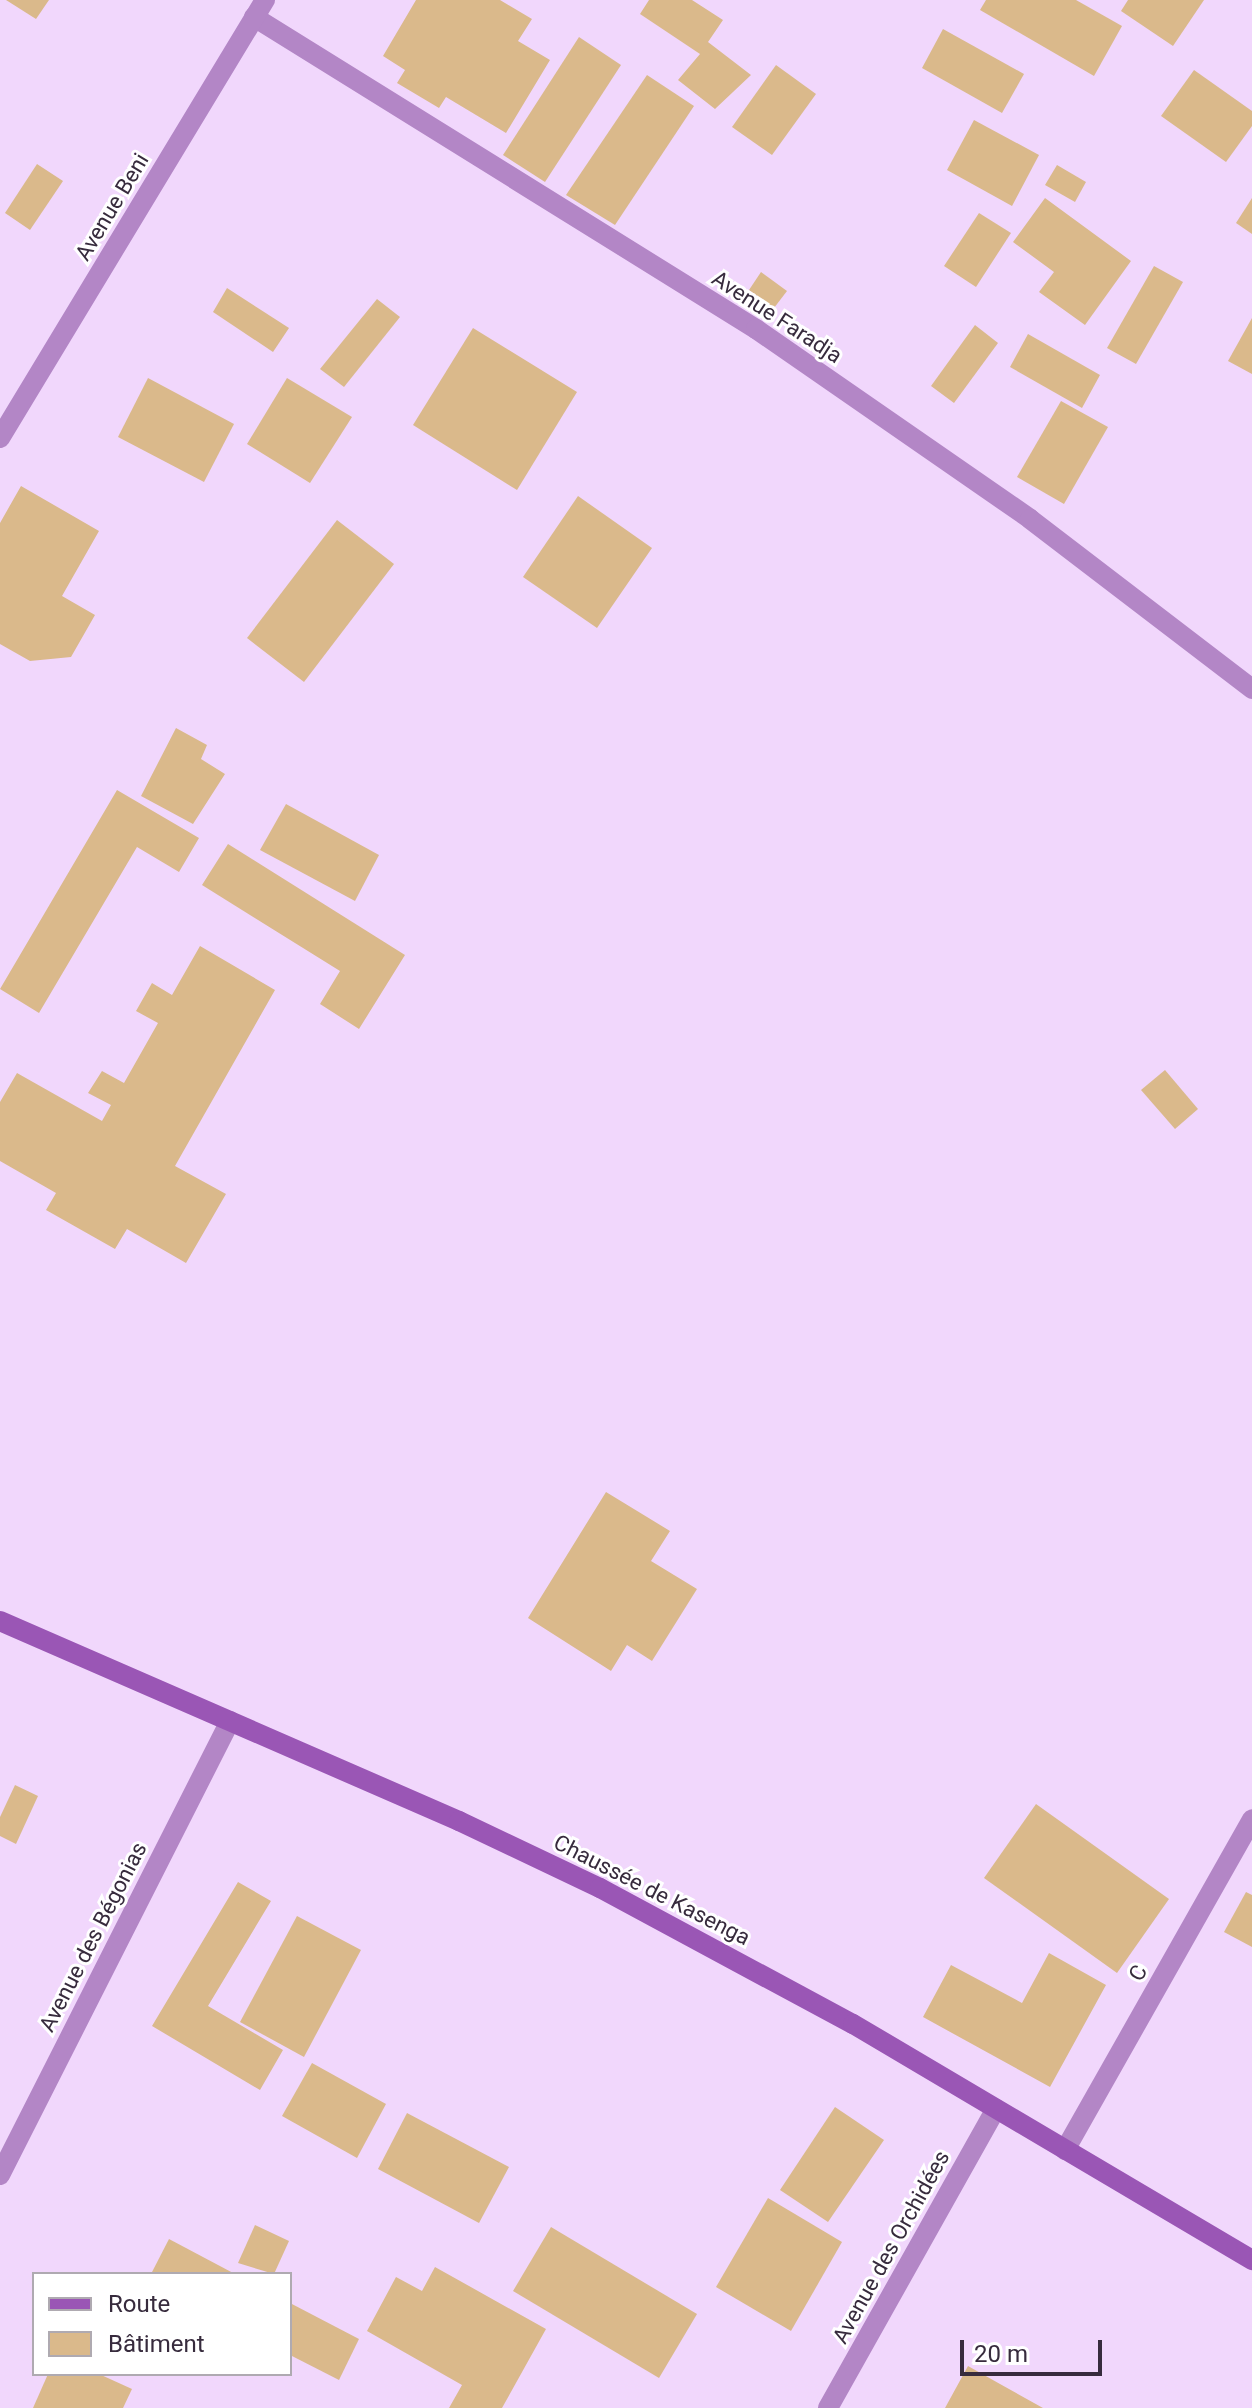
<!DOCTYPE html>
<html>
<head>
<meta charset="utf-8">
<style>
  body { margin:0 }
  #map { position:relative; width:1252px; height:2408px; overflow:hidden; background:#f1d7fc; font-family:Roboto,sans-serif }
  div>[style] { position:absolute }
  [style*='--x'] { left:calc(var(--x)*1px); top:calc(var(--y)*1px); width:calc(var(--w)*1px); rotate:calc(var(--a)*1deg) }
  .building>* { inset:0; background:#dab98b }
  .street>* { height:20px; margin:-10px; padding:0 10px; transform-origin:10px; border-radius:10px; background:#b386c6 }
  .secondary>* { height:20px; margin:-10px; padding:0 10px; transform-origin:10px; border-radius:10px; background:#9a56b5 }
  span { translate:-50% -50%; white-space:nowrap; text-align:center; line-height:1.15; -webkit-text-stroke:6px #fff; paint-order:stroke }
  .street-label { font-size:22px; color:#372b3d }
  .legend { position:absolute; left:32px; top:2272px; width:260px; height:104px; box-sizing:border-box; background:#fff; border:2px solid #afaab1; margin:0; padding:10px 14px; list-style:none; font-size:24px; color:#372b3d }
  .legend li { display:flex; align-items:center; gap:16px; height:40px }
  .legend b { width:40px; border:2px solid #afaab1 }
  .scale { position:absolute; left:960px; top:2340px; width:142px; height:36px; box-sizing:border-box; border:4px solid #372b3d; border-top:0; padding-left:10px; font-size:24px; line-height:28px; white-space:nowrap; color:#372b3d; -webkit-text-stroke:6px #fff; paint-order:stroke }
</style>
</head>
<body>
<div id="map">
  <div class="building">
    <div style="clip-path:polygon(6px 0,49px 0,36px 19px)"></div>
    <div style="clip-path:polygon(416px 0,500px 0,532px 19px,518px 41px,550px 60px,506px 133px,446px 97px,439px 108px,397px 83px,405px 70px,383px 56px)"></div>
    <div style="clip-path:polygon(649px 0,692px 0,723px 20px,708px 42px,751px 75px,715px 109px,678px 80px,700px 54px,640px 14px)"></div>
    <div style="clip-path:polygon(986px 0,1076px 0,1122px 26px,1094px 76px,980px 10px)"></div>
    <div style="clip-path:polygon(1128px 0,1204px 0,1173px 46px,1121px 11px)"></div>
    <div style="clip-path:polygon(943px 29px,1024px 74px,1002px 113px,922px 68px)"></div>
    <div style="clip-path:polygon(579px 37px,621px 65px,545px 182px,503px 155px)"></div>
    <div style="clip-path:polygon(776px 65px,816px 94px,772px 155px,732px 127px)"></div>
    <div style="clip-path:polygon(1194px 70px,1252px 111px,1252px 126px,1226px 162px,1161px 116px)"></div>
    <div style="clip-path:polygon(647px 75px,694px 106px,615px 225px,566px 195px)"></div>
    <div style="clip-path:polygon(974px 120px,1039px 155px,1012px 206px,947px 170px)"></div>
    <div style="clip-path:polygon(37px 164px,63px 181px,30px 230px,5px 213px)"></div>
    <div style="clip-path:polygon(1057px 165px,1086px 182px,1075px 202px,1045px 185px)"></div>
    <div style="clip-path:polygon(1045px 198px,1131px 261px,1085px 325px,1039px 292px,1054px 272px,1013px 242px)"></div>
    <div style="clip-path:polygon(1252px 198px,1252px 234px,1236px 223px)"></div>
    <div style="clip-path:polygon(979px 213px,1011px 233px,976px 287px,944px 266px)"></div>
    <div style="clip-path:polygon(1154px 266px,1183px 282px,1136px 364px,1107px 348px)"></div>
    <div style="clip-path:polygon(761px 272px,787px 291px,774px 308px,749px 290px)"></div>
    <div style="clip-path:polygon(227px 288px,289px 328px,273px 352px,213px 312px)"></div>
    <div style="clip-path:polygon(377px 299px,400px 317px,344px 387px,320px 369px)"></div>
    <div style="clip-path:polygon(1252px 318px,1252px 374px,1228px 361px)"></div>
    <div style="clip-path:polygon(975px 325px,998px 343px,954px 403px,931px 386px)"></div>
    <div style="clip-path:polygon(473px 328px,577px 392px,517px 490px,413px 425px)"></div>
    <div style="clip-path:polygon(1028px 334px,1100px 375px,1082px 408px,1010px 367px)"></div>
    <div style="clip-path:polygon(148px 378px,234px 424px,204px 482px,118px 437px)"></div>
    <div style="clip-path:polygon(287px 378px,352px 417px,310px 483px,247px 444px)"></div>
    <div style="clip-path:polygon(1061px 401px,1108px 427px,1064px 504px,1017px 477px)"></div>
    <div style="clip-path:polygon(21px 486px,99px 531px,62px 596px,95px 615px,71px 657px,30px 661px,0 644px,0 523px)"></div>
    <div style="clip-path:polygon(578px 496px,652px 548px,597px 628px,523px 577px)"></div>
    <div style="clip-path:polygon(337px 520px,394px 564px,304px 682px,247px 638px)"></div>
    <div style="clip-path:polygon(176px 728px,207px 745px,201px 759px,225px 774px,193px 824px,141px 796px)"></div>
    <div style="clip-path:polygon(117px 790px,199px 838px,179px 872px,137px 847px,39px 1013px,0 989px)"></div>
    <div style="clip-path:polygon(286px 804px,379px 855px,355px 901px,260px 850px)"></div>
    <div style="clip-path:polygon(228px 844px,405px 955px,359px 1029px,320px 1004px,340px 971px,202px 885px)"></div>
    <div style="clip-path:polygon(200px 946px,275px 990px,175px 1166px,226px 1194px,186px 1263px,127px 1229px,115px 1249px,46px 1210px,56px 1193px,0 1161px,0 1102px,17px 1073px,102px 1121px,111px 1105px,88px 1093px,102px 1071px,124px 1083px,158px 1023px,136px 1011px,152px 983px,172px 995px)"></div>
    <div style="clip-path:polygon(1165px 1070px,1198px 1109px,1175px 1129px,1141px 1090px)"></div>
    <div style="clip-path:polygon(606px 1492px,670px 1531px,651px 1561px,697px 1589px,652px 1661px,627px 1645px,611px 1671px,528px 1618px)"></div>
    <div style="clip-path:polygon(15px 1785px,38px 1796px,16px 1844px,0 1836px,0 1817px)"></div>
    <div style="clip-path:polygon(1036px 1804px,1169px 1899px,1117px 1973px,984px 1878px)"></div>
    <div style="clip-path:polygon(238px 1882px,271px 1901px,208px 2006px,283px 2050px,260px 2090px,152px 2026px)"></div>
    <div style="clip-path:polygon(1246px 1892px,1252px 1895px,1252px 1947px,1224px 1932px)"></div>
    <div style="clip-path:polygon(297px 1916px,361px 1950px,304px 2057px,240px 2022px)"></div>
    <div style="clip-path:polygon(1049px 1953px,1106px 1985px,1050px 2087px,923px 2017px,951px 1965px,1022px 2003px)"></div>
    <div style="clip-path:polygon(312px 2063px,386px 2104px,357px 2158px,282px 2116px)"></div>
    <div style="clip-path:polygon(835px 2107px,884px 2140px,828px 2222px,780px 2190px)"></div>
    <div style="clip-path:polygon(407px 2113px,509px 2167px,479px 2223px,378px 2169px)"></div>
    <div style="clip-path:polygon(768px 2198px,842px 2242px,791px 2331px,716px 2287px)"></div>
    <div style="clip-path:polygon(255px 2225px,289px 2241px,274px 2274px,238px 2263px)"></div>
    <div style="clip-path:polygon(551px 2227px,697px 2314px,659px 2378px,513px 2291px)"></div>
    <div style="clip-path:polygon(169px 2239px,235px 2274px,151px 2274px)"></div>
    <div style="clip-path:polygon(435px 2267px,546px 2329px,502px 2408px,449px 2408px,462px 2385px,367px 2331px,396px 2277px,422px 2291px)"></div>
    <div style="clip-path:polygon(290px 2303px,359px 2339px,339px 2380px,290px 2355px)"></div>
    <div style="clip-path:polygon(968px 2366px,1000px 2384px,1043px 2408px,945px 2408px)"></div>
    <div style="clip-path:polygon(48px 2374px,99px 2374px,132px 2389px,123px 2408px,33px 2408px)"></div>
  </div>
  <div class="street">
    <div style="--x:254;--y:17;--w:591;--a:31.86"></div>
    <div style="--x:756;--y:329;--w:333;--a:34.7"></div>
    <div style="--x:1030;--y:519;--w:280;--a:37.4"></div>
    <div style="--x:0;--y:438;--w:512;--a:-58.83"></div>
    <div style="--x:1065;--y:2150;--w:380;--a:-60.5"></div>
    <div style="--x:0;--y:2175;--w:509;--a:-63.13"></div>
    <div style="--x:828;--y:2408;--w:343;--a:-60.7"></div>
  </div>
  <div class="secondary">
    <div style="--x:0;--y:1621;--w:501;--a:23.54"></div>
    <div style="--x:459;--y:1821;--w:156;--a:25.4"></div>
    <div style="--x:600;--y:1888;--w:287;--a:28.3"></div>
    <div style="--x:853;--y:2024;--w:464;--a:30.6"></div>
  </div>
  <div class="street-label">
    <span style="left:112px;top:207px;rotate:-59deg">Avenue Beni</span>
    <span style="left:777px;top:317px;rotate:33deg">Avenue Faradja</span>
    <span style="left:652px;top:1890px;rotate:27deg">Chaussée de Kasenga</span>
    <span style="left:93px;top:1937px;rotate:-63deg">Avenue des Bégonias</span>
    <span style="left:1138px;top:1973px;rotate:-61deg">C</span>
    <span style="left:891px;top:2247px;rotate:-61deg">Avenue des Orchidées</span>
  </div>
  <ul class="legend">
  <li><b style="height:10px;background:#9a56b5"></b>Route</li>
  <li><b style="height:22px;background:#dab98b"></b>Bâtiment</li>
  </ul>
  <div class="scale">20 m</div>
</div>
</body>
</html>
